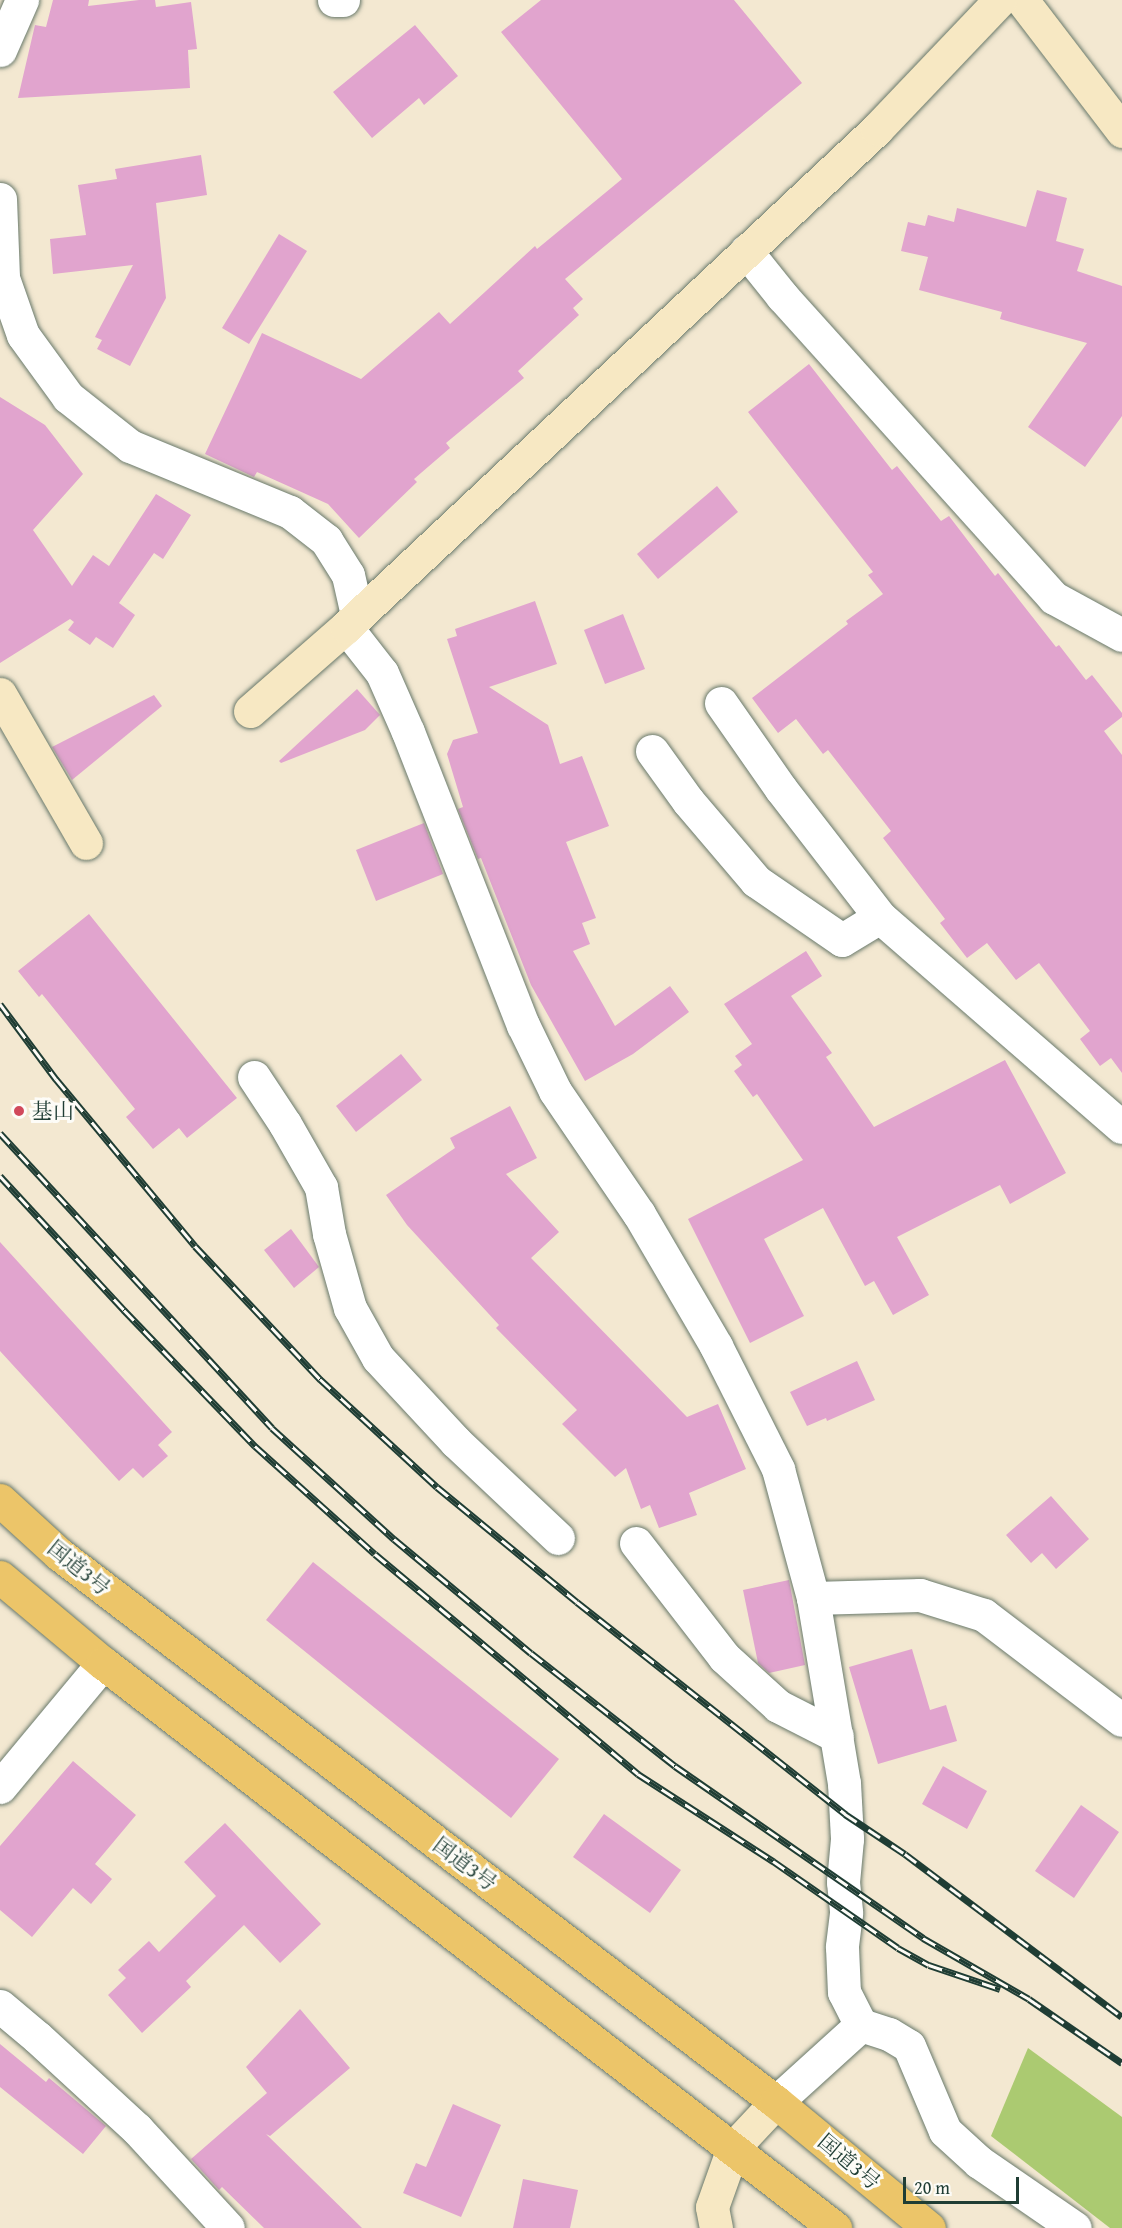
<!DOCTYPE html>
<html>
<head>
<meta charset="utf-8">
<style>
  body { margin:0 }
  #map { position:relative; width:1122px; height:2228px; overflow:hidden; background:#f3e8d1; font-family:"Gentium Book Plus","Noto Serif JP",serif }
  div>[style] { position:absolute }
  [style*='--x'] { left:calc(var(--x)*1px); top:calc(var(--y)*1px); width:calc(var(--w)*1px); rotate:calc(var(--a)*1deg) }
  .green>* { inset:0; background:#abca71 }
  .building>* { inset:0; background:#e1a4ce }
  .roads { filter:drop-shadow(0 0 2px #69796b) drop-shadow(0 0 2px #69796b) }
  .street>* { height:33px; margin:-16.5px; padding:0 16.5px; transform-origin:16.5px; border-radius:16.5px; background:#fff }
  .secondary>* { height:33px; margin:-16.5px; padding:0 16.5px; transform-origin:16.5px; border-radius:16.5px; background:#f7e8c3 }
  .highway>* { height:33px; margin:-16.5px; padding:0 16.5px; transform-origin:16.5px; border-radius:16.5px; background:#ecc569 }
  .rail>* { height:7px; margin-top:-3.5px; transform-origin:0; background:repeating-linear-gradient(90deg,#fdfcf7 0 14px,#1f3d34 0 28px); box-sizing:border-box; border-block:2px solid #1f3d34 }
  .dots>* { width:16px; height:16px; translate:-50% -50%; box-sizing:border-box; border:3px solid #fdfcf7; border-radius:50% }
  span { translate:-50% -50%; white-space:nowrap; text-align:center; line-height:1.15; -webkit-text-stroke:6px #fdfcf7; paint-order:stroke }
  .poi-label { font-size:21px; color:#1f3d34 }
  .left { translate:0 -50%; text-align:left }
  .street-label { font-size:21px; color:#1f3d34 }
  .scale { position:absolute; left:903px; top:2177px; width:116px; height:27px; box-sizing:border-box; border:3px solid #1f3d34; border-top:0; padding-left:8px; font-size:18px; line-height:21px; white-space:nowrap; color:#1f3d34; -webkit-text-stroke:4px #fdfcf7; paint-order:stroke }
</style>
</head>
<body>
<div id="map">
  <div class="green">
    <div style="clip-path:polygon(1028px 2048px,1122px 2117px,1122px 2228px,1110px 2228px,991px 2136px)"></div>
  </div>
  <div class="building">
    <div style="clip-path:polygon(53px 0,89px 0,88px 6px,139px 0,155px 0,156px 7px,191px 2px,197px 49px,188px 50px,190px 88px,18px 98px,35px 25px,46px 27px)"></div>
    <div style="clip-path:polygon(541px 0,734px 0,802px 83px,565px 279px,583px 299px,573px 308px,579px 315px,518px 371px,524px 378px,446px 443px,450px 448px,414px 479px,417px 482px,359px 538px,328px 504px,257px 472px,254px 477px,205px 454px,262px 333px,361px 379px,439px 312px,450px 324px,535px 246px,537px 249px,622px 179px,501px 32px)"></div>
    <div style="clip-path:polygon(415px 25px,458px 76px,424px 105px,419px 98px,372px 138px,333px 92px)"></div>
    <div style="clip-path:polygon(201px 155px,207px 195px,156px 203px,166px 298px,130px 366px,97px 349px,102px 340px,95px 337px,133px 265px,53px 274px,50px 239px,86px 235px,78px 185px,117px 179px,115px 169px)"></div>
    <div style="clip-path:polygon(1037px 190px,1067px 198px,1056px 241px,1084px 249px,1077px 271px,1122px 286px,1122px 416px,1085px 467px,1028px 427px,1087px 343px,1000px 319px,1002px 312px,919px 290px,928px 257px,901px 251px,908px 222px,925px 226px,928px 215px,954px 222px,957px 208px,1026px 227px)"></div>
    <div style="clip-path:polygon(279px 234px,307px 251px,249px 344px,222px 328px)"></div>
    <div style="clip-path:polygon(809px 364px,892px 470px,897px 466px,941px 521px,949px 516px,995px 576px,998px 573px,1056px 647px,1059px 645px,1086px 680px,1092px 675px,1122px 713px,1122px 717px,1104px 731px,1122px 755px,1122px 1073px,1111px 1058px,1100px 1066px,1080px 1039px,1090px 1031px,1039px 963px,1016px 980px,987px 943px,967px 958px,940px 923px,945px 919px,883px 838px,891px 831px,828px 750px,823px 754px,796px 719px,778px 733px,752px 698px,848px 624px,846px 621px,883px 594px,868px 575px,873px 572px,748px 412px)"></div>
    <div style="clip-path:polygon(0 397px,45px 425px,83px 474px,33px 530px,72px 586px,93px 555px,109px 566px,156px 494px,191px 515px,163px 559px,154px 553px,119px 603px,135px 615px,113px 648px,96px 637px,90px 645px,68px 630px,74px 622px,70px 619px,0 663px)"></div>
    <div style="clip-path:polygon(717px 486px,738px 512px,658px 579px,637px 554px)"></div>
    <div style="clip-path:polygon(535px 601px,557px 664px,489px 687px,548px 725px,560px 764px,582px 756px,609px 826px,566px 842px,596px 918px,582px 923px,590px 944px,573px 951px,615px 1026px,670px 986px,689px 1012px,633px 1054px,585px 1081px,531px 985px,481px 858px,478px 859px,458px 809px,463px 807px,447px 754px,453px 740px,478px 733px,447px 639px,457px 636px,455px 629px)"></div>
    <div style="clip-path:polygon(623px 614px,645px 669px,605px 684px,584px 630px)"></div>
    <div style="clip-path:polygon(357px 689px,380px 715px,365px 730px,281px 763px,279px 761px)"></div>
    <div style="clip-path:polygon(154px 695px,162px 706px,72px 780px,52px 747px)"></div>
    <div style="clip-path:polygon(424px 823px,443px 874px,376px 901px,356px 850px)"></div>
    <div style="clip-path:polygon(89px 914px,237px 1098px,187px 1138px,179px 1128px,153px 1149px,126px 1117px,135px 1109px,42px 994px,39px 997px,18px 971px)"></div>
    <div style="clip-path:polygon(806px 951px,822px 976px,791px 996px,832px 1053px,826px 1057px,874px 1127px,1005px 1060px,1066px 1173px,1010px 1204px,1000px 1185px,897px 1237px,929px 1295px,893px 1315px,874px 1281px,865px 1286px,823px 1208px,764px 1239px,804px 1316px,750px 1343px,688px 1219px,803px 1160px,757px 1094px,753px 1097px,734px 1071px,742px 1065px,735px 1056px,752px 1044px,724px 1004px)"></div>
    <div style="clip-path:polygon(401px 1054px,422px 1080px,356px 1132px,336px 1106px)"></div>
    <div style="clip-path:polygon(510px 1106px,537px 1158px,506px 1174px,559px 1232px,531px 1258px,687px 1417px,718px 1404px,746px 1469px,689px 1493px,697px 1515px,659px 1528px,650px 1505px,641px 1509px,626px 1468px,615px 1477px,562px 1424px,577px 1410px,496px 1328px,499px 1325px,407px 1225px,386px 1195px,455px 1148px,450px 1138px)"></div>
    <div style="clip-path:polygon(291px 1229px,319px 1267px,294px 1288px,264px 1250px)"></div>
    <div style="clip-path:polygon(0 1242px,172px 1432px,158px 1445px,168px 1456px,143px 1478px,133px 1468px,119px 1481px,0 1351px)"></div>
    <div style="clip-path:polygon(857px 1361px,875px 1400px,827px 1421px,826px 1418px,807px 1426px,790px 1392px)"></div>
    <div style="clip-path:polygon(1051px 1496px,1089px 1539px,1056px 1569px,1042px 1553px,1031px 1563px,1006px 1535px)"></div>
    <div style="clip-path:polygon(313px 1562px,559px 1759px,511px 1818px,266px 1620px)"></div>
    <div style="clip-path:polygon(789px 1580px,805px 1665px,769px 1673px,758px 1663px,743px 1590px)"></div>
    <div style="clip-path:polygon(912px 1649px,930px 1710px,946px 1705px,957px 1741px,878px 1764px,849px 1667px)"></div>
    <div style="clip-path:polygon(73px 1761px,136px 1815px,95px 1864px,112px 1879px,91px 1904px,73px 1888px,32px 1937px,0 1910px,0 1846px)"></div>
    <div style="clip-path:polygon(943px 1766px,987px 1791px,967px 1829px,922px 1804px)"></div>
    <div style="clip-path:polygon(1081px 1805px,1119px 1832px,1074px 1898px,1035px 1871px)"></div>
    <div style="clip-path:polygon(604px 1814px,681px 1870px,650px 1913px,573px 1857px)"></div>
    <div style="clip-path:polygon(225px 1823px,321px 1924px,280px 1963px,244px 1925px,186px 1981px,191px 1987px,142px 2033px,108px 1995px,126px 1978px,118px 1970px,149px 1941px,159px 1952px,216px 1896px,184px 1862px)"></div>
    <div style="clip-path:polygon(300px 2009px,350px 2068px,270px 2136px,266px 2134px,362px 2228px,264px 2228px,222px 2187px,219px 2190px,191px 2159px,267px 2093px,246px 2067px)"></div>
    <div style="clip-path:polygon(0 2044px,46px 2082px,49px 2078px,106px 2126px,83px 2154px,0 2087px)"></div>
    <div style="clip-path:polygon(453px 2104px,501px 2125px,461px 2217px,403px 2193px,416px 2163px,426px 2167px)"></div>
    <div style="clip-path:polygon(523px 2179px,578px 2190px,570px 2228px,513px 2228px)"></div>
  </div>
  <div class="roads">
    <div class="street">
      <div style="--x:334;--y:0;--w:9;--a:0"></div>
      <div style="--x:0;--y:50;--w:55;--a:-66.3"></div>
      <div style="--x:0;--y:199;--w:79;--a:87.8"></div>
      <div style="--x:3;--y:278;--w:60;--a:70.7"></div>
      <div style="--x:23;--y:335;--w:77;--a:54"></div>
      <div style="--x:68;--y:397;--w:79;--a:38.3"></div>
      <div style="--x:130;--y:446;--w:173;--a:22.4"></div>
      <div style="--x:290;--y:512;--w:46;--a:37.9"></div>
      <div style="--x:326;--y:540;--w:41;--a:57.8"></div>
      <div style="--x:348;--y:575;--w:41;--a:77.3"></div>
      <div style="--x:746;--y:251;--w:58;--a:51.3"></div>
      <div style="--x:782;--y:296;--w:406;--a:48"></div>
      <div style="--x:1054;--y:598;--w:77;--a:28.6"></div>
      <div style="--x:346;--y:627;--w:58;--a:52"></div>
      <div style="--x:382;--y:673;--w:64;--a:66.2"></div>
      <div style="--x:408;--y:732;--w:315;--a:68.6"></div>
      <div style="--x:523;--y:1025;--w:73;--a:64.1"></div>
      <div style="--x:555;--y:1091;--w:149;--a:55.7"></div>
      <div style="--x:639;--y:1214;--w:153;--a:59.7"></div>
      <div style="--x:716;--y:1346;--w:138;--a:63.2"></div>
      <div style="--x:778;--y:1469;--w:134;--a:74.8"></div>
      <div style="--x:813;--y:1598;--w:188;--a:80.5"></div>
      <div style="--x:844;--y:1783;--w:56;--a:86.9"></div>
      <div style="--x:847;--y:1839;--w:43;--a:95.3"></div>
      <div style="--x:843;--y:1882;--w:31;--a:84"></div>
      <div style="--x:846;--y:1913;--w:34;--a:97"></div>
      <div style="--x:842;--y:1947;--w:45;--a:87.5"></div>
      <div style="--x:844;--y:1992;--w:37;--a:63"></div>
      <div style="--x:721;--y:703;--w:105;--a:55.1"></div>
      <div style="--x:781;--y:789;--w:162;--a:52.3"></div>
      <div style="--x:880;--y:917;--w:320;--a:41"></div>
      <div style="--x:652;--y:751;--w:62;--a:54.2"></div>
      <div style="--x:688;--y:801;--w:105;--a:49.6"></div>
      <div style="--x:756;--y:881;--w:104;--a:34.5"></div>
      <div style="--x:842;--y:940;--w:44;--a:-31.2"></div>
      <div style="--x:254;--y:1077;--w:56;--a:56.6"></div>
      <div style="--x:285;--y:1124;--w:73;--a:60.3"></div>
      <div style="--x:321;--y:1187;--w:48;--a:80.3"></div>
      <div style="--x:329;--y:1234;--w:77;--a:74.2"></div>
      <div style="--x:350;--y:1308;--w:57;--a:60.8"></div>
      <div style="--x:378;--y:1358;--w:115;--a:47.1"></div>
      <div style="--x:456;--y:1442;--w:140;--a:43.3"></div>
      <div style="--x:636;--y:1543;--w:144;--a:52.3"></div>
      <div style="--x:724;--y:1657;--w:73;--a:42.2"></div>
      <div style="--x:778;--y:1706;--w:66;--a:27"></div>
      <div style="--x:813;--y:1598;--w:107;--a:-1.6"></div>
      <div style="--x:920;--y:1595;--w:67;--a:17.4"></div>
      <div style="--x:984;--y:1615;--w:173;--a:37.3"></div>
      <div style="--x:0;--y:1787;--w:161;--a:-50.3"></div>
      <div style="--x:0;--y:2006;--w:48;--a:40"></div>
      <div style="--x:37;--y:2037;--w:136;--a:42.6"></div>
      <div style="--x:137;--y:2129;--w:134;--a:47.4"></div>
      <div style="--x:776;--y:2102;--w:115;--a:-42.2"></div>
      <div style="--x:861;--y:2025;--w:29;--a:18"></div>
      <div style="--x:889;--y:2034;--w:23;--a:31"></div>
      <div style="--x:909;--y:2046;--w:92;--a:67"></div>
      <div style="--x:945;--y:2131;--w:46;--a:42.4"></div>
      <div style="--x:979;--y:2162;--w:116;--a:34.5"></div>
    </div>
    <div class="secondary">
      <div style="--x:1022;--y:0;--w:165;--a:52.6"></div>
      <div style="--x:0;--y:694;--w:172;--a:60"></div>
      <div style="--x:250;--y:711;--w:128;--a:-41.2"></div>
      <div style="--x:346;--y:627;--w:728;--a:-43.16"></div>
      <div style="--x:877;--y:129;--w:178;--a:-46.4"></div>
      <div style="--x:716;--y:2228;--w:21;--a:-101"></div>
      <div style="--x:712;--y:2207;--w:63;--a:-70.4"></div>
      <div style="--x:733;--y:2148;--w:63;--a:-46.9"></div>
    </div>
    <div class="highway">
      <div style="--x:0;--y:1500;--w:80;--a:42.5"></div>
      <div style="--x:59;--y:1554;--w:902;--a:37.39"></div>
      <div style="--x:776;--y:2102;--w:198;--a:39.5"></div>
      <div style="--x:0;--y:1577;--w:134;--a:39.9"></div>
      <div style="--x:103;--y:1663;--w:925;--a:37.66"></div>
    </div>
  </div>
  <div class="rail">
    <div style="--x:0;--y:1004;--w:94;--a:53.3"></div>
    <div style="--x:56;--y:1079;--w:217;--a:50.2"></div>
    <div style="--x:195;--y:1246;--w:183;--a:46.8"></div>
    <div style="--x:320;--y:1379;--w:159;--a:42.7"></div>
    <div style="--x:437;--y:1487;--w:181;--a:39.4"></div>
    <div style="--x:577;--y:1602;--w:342;--a:38.3"></div>
    <div style="--x:845;--y:1814;--w:72;--a:33.7"></div>
    <div style="--x:905;--y:1854;--w:271;--a:36.9"></div>
    <div style="--x:0;--y:1133;--w:401;--a:47.3"></div>
    <div style="--x:272;--y:1428;--w:165;--a:42.3"></div>
    <div style="--x:394;--y:1539;--w:178;--a:39.8"></div>
    <div style="--x:531;--y:1653;--w:183;--a:38.1"></div>
    <div style="--x:675;--y:1766;--w:302;--a:34.7"></div>
    <div style="--x:923;--y:1938;--w:122;--a:29.9"></div>
    <div style="--x:1029;--y:1999;--w:113;--a:34.5"></div>
    <div style="--x:0;--y:1176;--w:183;--a:47.2"></div>
    <div style="--x:124;--y:1310;--w:189;--a:46.1"></div>
    <div style="--x:255;--y:1446;--w:161;--a:42"></div>
    <div style="--x:375;--y:1554;--w:343;--a:39.9"></div>
    <div style="--x:638;--y:1774;--w:161;--a:32.8"></div>
    <div style="--x:773;--y:1861;--w:152;--a:34.8"></div>
    <div style="--x:898;--y:1948;--w:35;--a:29"></div>
    <div style="--x:929;--y:1965;--w:75;--a:18.7"></div>
  </div>
  <div class="dots">
    <div style="left:19px;top:1111px;background:#d1495b"></div>
  </div>
  <div class="poi-label">
    <span class="left" style="left:32px;top:1111px">基山</span>
  </div>
  <div class="street-label">
    <span style="left:79px;top:1568px;rotate:39deg">国道3号</span>
    <span style="left:465px;top:1864px;rotate:37deg">国道3号</span>
    <span style="left:849px;top:2162px;rotate:40deg">国道3号</span>
  </div>
  <div class="scale">20 m</div>
</div>
</body>
</html>
